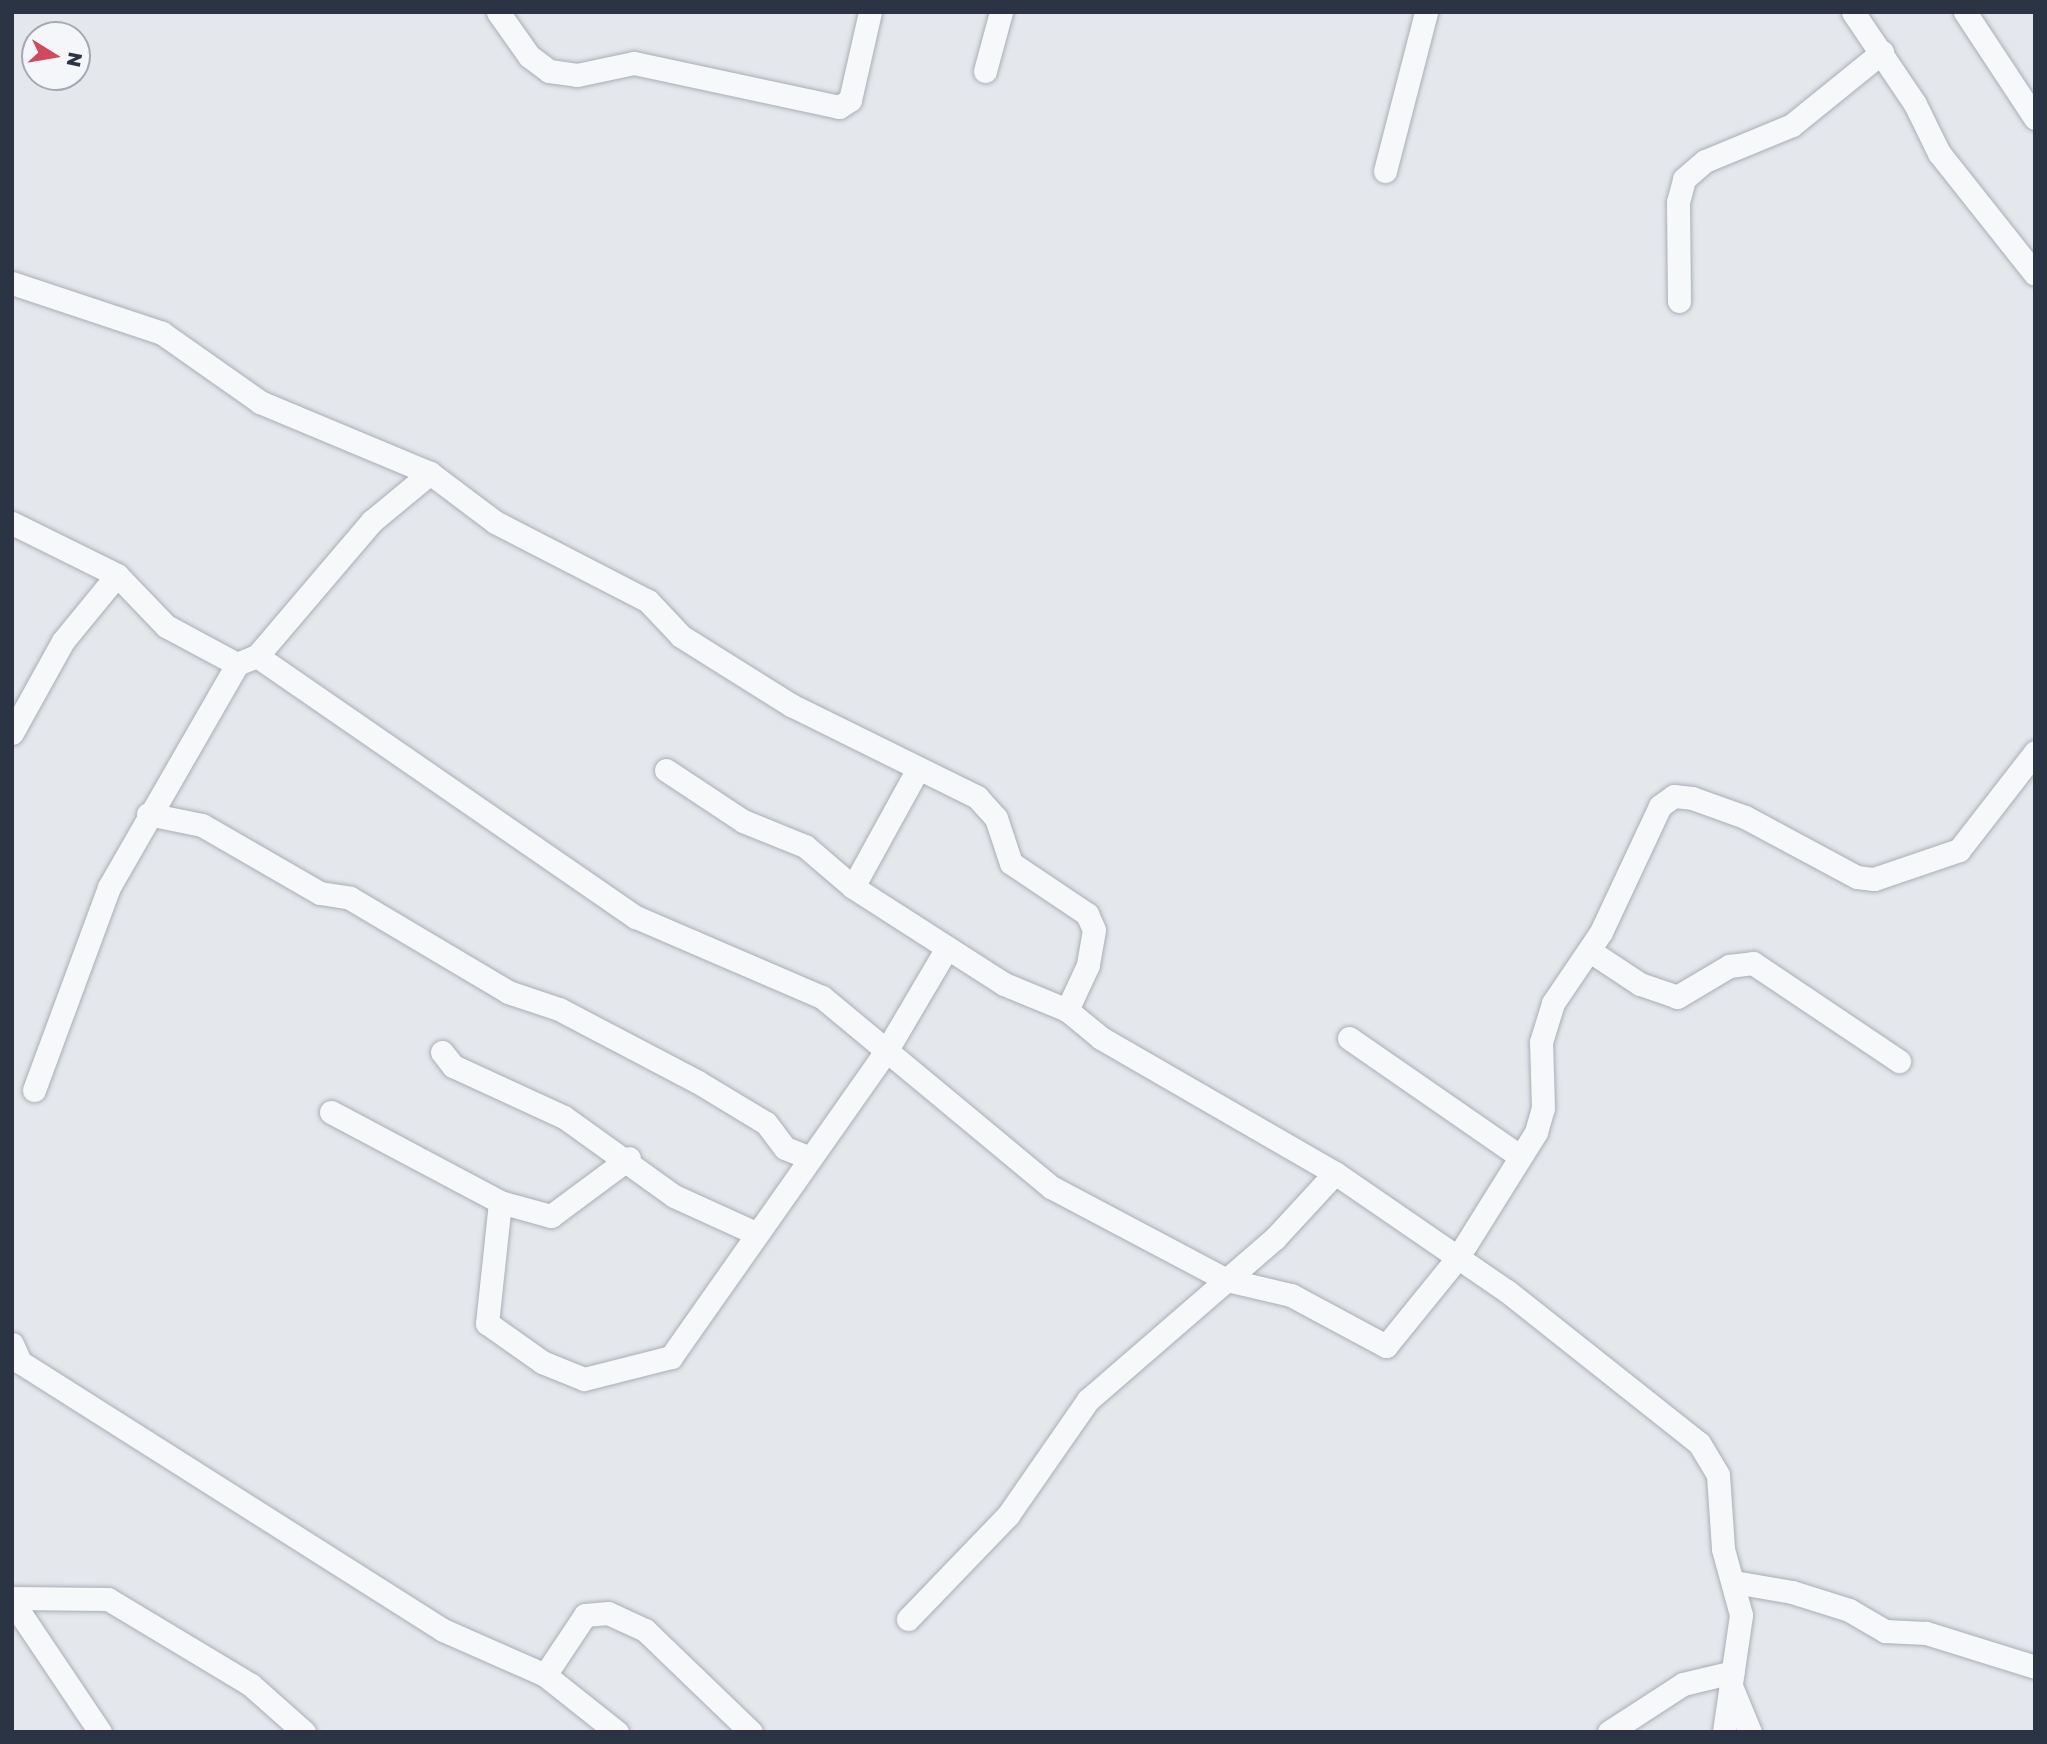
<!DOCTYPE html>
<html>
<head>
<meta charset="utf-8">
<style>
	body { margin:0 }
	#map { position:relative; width:2047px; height:1744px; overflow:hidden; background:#e4e7ec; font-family:"Golos Text",sans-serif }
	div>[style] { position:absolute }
	.roads { filter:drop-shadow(0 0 2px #a9aeb7) drop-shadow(0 0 2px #a9aeb7) }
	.minor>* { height:23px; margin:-11.5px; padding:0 11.5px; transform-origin:11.5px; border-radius:11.5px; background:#f7f8fa }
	span { translate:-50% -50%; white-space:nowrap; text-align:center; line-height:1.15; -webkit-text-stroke:5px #f4f6f9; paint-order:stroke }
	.frame { position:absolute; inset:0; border:14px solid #2b3445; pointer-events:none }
	.north { position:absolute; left:21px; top:21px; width:70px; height:70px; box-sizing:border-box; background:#f4f6f9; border:2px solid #a4a8b1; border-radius:50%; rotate:101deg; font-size:19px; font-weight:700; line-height:28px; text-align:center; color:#2b3445 }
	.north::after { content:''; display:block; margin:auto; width:24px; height:32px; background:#d1495b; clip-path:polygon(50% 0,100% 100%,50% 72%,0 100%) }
</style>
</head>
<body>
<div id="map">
	<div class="roads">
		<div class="minor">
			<div style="left:498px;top:12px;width:54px;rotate:54.8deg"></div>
			<div style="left:529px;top:56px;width:25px;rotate:37deg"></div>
			<div style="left:549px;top:71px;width:28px;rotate:8deg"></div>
			<div style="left:577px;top:75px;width:58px;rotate:-11.9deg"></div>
			<div style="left:634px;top:63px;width:210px;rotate:12.1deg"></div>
			<div style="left:839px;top:107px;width:13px;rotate:-32deg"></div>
			<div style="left:850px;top:100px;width:90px;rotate:-77.2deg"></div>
			<div style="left:1853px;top:12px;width:111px;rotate:56deg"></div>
			<div style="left:1915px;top:104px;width:55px;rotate:63.9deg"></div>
			<div style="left:1939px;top:153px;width:154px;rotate:51.6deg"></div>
			<div style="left:1965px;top:12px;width:127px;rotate:56.6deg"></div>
			<div style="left:985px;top:71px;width:61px;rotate:-74.8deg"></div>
			<div style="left:1385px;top:171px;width:164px;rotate:-75.5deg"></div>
			<div style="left:12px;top:283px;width:158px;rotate:18.4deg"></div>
			<div style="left:162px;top:333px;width:120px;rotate:35.1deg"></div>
			<div style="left:260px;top:402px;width:184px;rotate:22.7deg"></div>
			<div style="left:430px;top:473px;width:81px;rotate:37deg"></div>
			<div style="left:495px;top:522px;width:172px;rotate:27.3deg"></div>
			<div style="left:648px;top:601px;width:48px;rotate:46.7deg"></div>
			<div style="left:681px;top:636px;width:130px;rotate:32.1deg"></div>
			<div style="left:791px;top:705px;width:208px;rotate:26.3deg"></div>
			<div style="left:977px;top:797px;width:28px;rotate:48deg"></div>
			<div style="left:996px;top:818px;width:47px;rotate:71.6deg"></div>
			<div style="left:1011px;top:863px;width:92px;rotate:33.9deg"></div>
			<div style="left:1087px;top:914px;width:17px;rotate:66deg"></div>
			<div style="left:1094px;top:930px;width:36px;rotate:100deg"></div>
			<div style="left:1088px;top:965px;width:50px;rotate:115deg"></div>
			<div style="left:1679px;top:301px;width:99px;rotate:-90.6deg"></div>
			<div style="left:1678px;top:202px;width:24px;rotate:-75deg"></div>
			<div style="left:1684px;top:179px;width:28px;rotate:-41deg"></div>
			<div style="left:1705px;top:161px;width:94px;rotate:-22.5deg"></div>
			<div style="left:1792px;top:125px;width:116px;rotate:-39deg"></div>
			<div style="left:12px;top:523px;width:117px;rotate:26.3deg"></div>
			<div style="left:117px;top:575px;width:71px;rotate:46.1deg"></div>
			<div style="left:166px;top:626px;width:81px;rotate:28.2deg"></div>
			<div style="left:237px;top:664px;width:22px;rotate:-22deg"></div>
			<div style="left:257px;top:656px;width:460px;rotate:34.6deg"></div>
			<div style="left:636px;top:917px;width:202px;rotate:23.3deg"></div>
			<div style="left:822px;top:997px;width:298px;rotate:39.7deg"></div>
			<div style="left:1051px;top:1187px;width:199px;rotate:27.9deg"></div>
			<div style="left:1227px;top:1280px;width:66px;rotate:13.2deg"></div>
			<div style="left:1291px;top:1295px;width:108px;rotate:28.2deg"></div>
			<div style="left:1386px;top:1346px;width:114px;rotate:-51deg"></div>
			<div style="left:1458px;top:1257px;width:147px;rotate:-58deg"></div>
			<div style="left:1536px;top:1132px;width:25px;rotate:-74deg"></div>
			<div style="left:1543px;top:1108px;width:66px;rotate:-91.7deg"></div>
			<div style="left:1541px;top:1042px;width:41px;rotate:-72.9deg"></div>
			<div style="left:1553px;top:1003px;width:86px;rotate:-55.9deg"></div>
			<div style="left:1601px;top:932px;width:139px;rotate:-64.9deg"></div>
			<div style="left:1660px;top:806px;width:17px;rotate:-36deg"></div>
			<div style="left:1674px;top:796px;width:18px;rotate:6deg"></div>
			<div style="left:1692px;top:798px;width:56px;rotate:19.7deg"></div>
			<div style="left:1745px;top:817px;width:127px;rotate:28.2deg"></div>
			<div style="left:1857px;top:877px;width:17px;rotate:7deg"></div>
			<div style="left:1874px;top:879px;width:90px;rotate:-18.8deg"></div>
			<div style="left:1959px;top:850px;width:124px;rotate:-52.2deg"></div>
			<div style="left:257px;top:656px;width:177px;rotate:-49.6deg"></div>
			<div style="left:372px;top:521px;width:75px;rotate:-39.6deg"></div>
			<div style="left:12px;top:733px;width:105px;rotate:-61deg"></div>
			<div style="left:63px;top:641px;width:85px;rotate:-50.7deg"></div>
			<div style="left:666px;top:770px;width:92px;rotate:33.5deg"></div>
			<div style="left:743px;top:821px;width:67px;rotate:22deg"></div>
			<div style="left:805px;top:846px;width:63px;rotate:40.5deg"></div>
			<div style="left:853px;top:887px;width:179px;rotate:32.7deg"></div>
			<div style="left:1004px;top:984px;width:68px;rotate:22.4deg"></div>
			<div style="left:1067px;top:1010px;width:44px;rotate:39.5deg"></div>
			<div style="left:1101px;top:1038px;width:270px;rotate:30deg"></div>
			<div style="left:1335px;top:1173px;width:209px;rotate:34.5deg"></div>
			<div style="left:1507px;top:1291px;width:245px;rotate:38.4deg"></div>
			<div style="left:1699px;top:1443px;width:37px;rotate:59deg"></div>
			<div style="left:1718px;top:1475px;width:74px;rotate:86.1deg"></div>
			<div style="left:1723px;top:1549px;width:68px;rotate:74.7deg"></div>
			<div style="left:1741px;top:1615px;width:118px;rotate:98.3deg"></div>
			<div style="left:148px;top:814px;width:55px;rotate:11.5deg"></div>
			<div style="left:202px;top:825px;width:136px;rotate:30deg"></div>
			<div style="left:320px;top:893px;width:30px;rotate:9deg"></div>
			<div style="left:350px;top:898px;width:184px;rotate:30.7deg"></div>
			<div style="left:508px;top:992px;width:54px;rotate:18.4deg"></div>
			<div style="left:559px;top:1009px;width:157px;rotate:27.7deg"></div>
			<div style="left:698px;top:1082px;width:79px;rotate:31.1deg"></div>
			<div style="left:766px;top:1123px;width:31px;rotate:53deg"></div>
			<div style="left:785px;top:1148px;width:24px;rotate:22deg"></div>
			<div style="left:853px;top:887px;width:135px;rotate:-61.2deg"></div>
			<div style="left:1590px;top:951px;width:60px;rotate:33.4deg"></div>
			<div style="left:1640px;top:984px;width:39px;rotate:19deg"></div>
			<div style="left:1677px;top:997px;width:61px;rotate:-30.8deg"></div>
			<div style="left:1729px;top:966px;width:24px;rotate:-7deg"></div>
			<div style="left:1753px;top:963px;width:176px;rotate:33.9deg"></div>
			<div style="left:1349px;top:1038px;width:206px;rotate:34.7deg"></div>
			<div style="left:442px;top:1052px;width:18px;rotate:52deg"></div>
			<div style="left:453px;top:1066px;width:122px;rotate:24.7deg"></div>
			<div style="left:564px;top:1117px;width:135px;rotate:35.7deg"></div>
			<div style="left:674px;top:1196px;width:87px;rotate:24.5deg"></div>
			<div style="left:34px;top:1090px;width:216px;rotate:-69.7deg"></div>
			<div style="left:109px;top:887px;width:257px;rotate:-60.1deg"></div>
			<div style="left:331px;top:1112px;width:191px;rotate:28deg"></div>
			<div style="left:500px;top:1202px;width:53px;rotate:15.4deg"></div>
			<div style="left:551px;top:1216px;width:97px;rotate:-36.6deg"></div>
			<div style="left:500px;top:1202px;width:122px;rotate:96.1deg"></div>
			<div style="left:487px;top:1323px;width:67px;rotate:35.3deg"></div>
			<div style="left:542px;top:1362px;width:45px;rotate:22deg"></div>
			<div style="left:584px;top:1379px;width:90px;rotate:-14.2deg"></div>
			<div style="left:671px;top:1357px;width:378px;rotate:-54.9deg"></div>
			<div style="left:888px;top:1048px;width:116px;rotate:-59.5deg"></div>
			<div style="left:12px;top:1344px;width:20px;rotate:66deg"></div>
			<div style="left:20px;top:1362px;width:501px;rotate:32.36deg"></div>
			<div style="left:443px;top:1630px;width:111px;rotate:23.8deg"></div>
			<div style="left:545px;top:1675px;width:92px;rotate:38.4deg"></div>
			<div style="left:1734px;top:1582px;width:59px;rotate:9.8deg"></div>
			<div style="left:1792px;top:1592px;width:60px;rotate:17.5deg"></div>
			<div style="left:1849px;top:1610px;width:42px;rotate:30.3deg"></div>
			<div style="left:1885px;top:1631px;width:41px;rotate:2.8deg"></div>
			<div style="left:1926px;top:1633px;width:114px;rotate:17.3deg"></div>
			<div style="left:12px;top:1598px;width:96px;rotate:0.6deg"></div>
			<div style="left:108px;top:1599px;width:167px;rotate:31deg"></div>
			<div style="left:251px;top:1685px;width:71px;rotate:41.6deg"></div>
			<div style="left:12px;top:1601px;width:158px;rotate:56.1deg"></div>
			<div style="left:908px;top:1619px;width:144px;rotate:-46.1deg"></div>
			<div style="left:1008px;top:1515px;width:140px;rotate:-55.2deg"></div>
			<div style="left:1088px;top:1400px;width:247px;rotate:-40.9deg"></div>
			<div style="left:1275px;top:1238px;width:88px;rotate:-47.3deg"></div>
			<div style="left:545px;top:1675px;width:72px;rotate:-56.3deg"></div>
			<div style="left:585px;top:1615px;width:23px;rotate:-5deg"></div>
			<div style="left:608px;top:1613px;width:41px;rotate:24.7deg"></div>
			<div style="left:645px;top:1630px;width:147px;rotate:43.9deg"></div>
			<div style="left:1731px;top:1686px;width:50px;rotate:67.6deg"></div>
			<div style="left:1609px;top:1732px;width:88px;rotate:-33deg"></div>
			<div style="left:1683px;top:1684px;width:51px;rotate:-13.5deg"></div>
		</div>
	</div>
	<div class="frame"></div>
	<div class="north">N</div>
</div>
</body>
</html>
